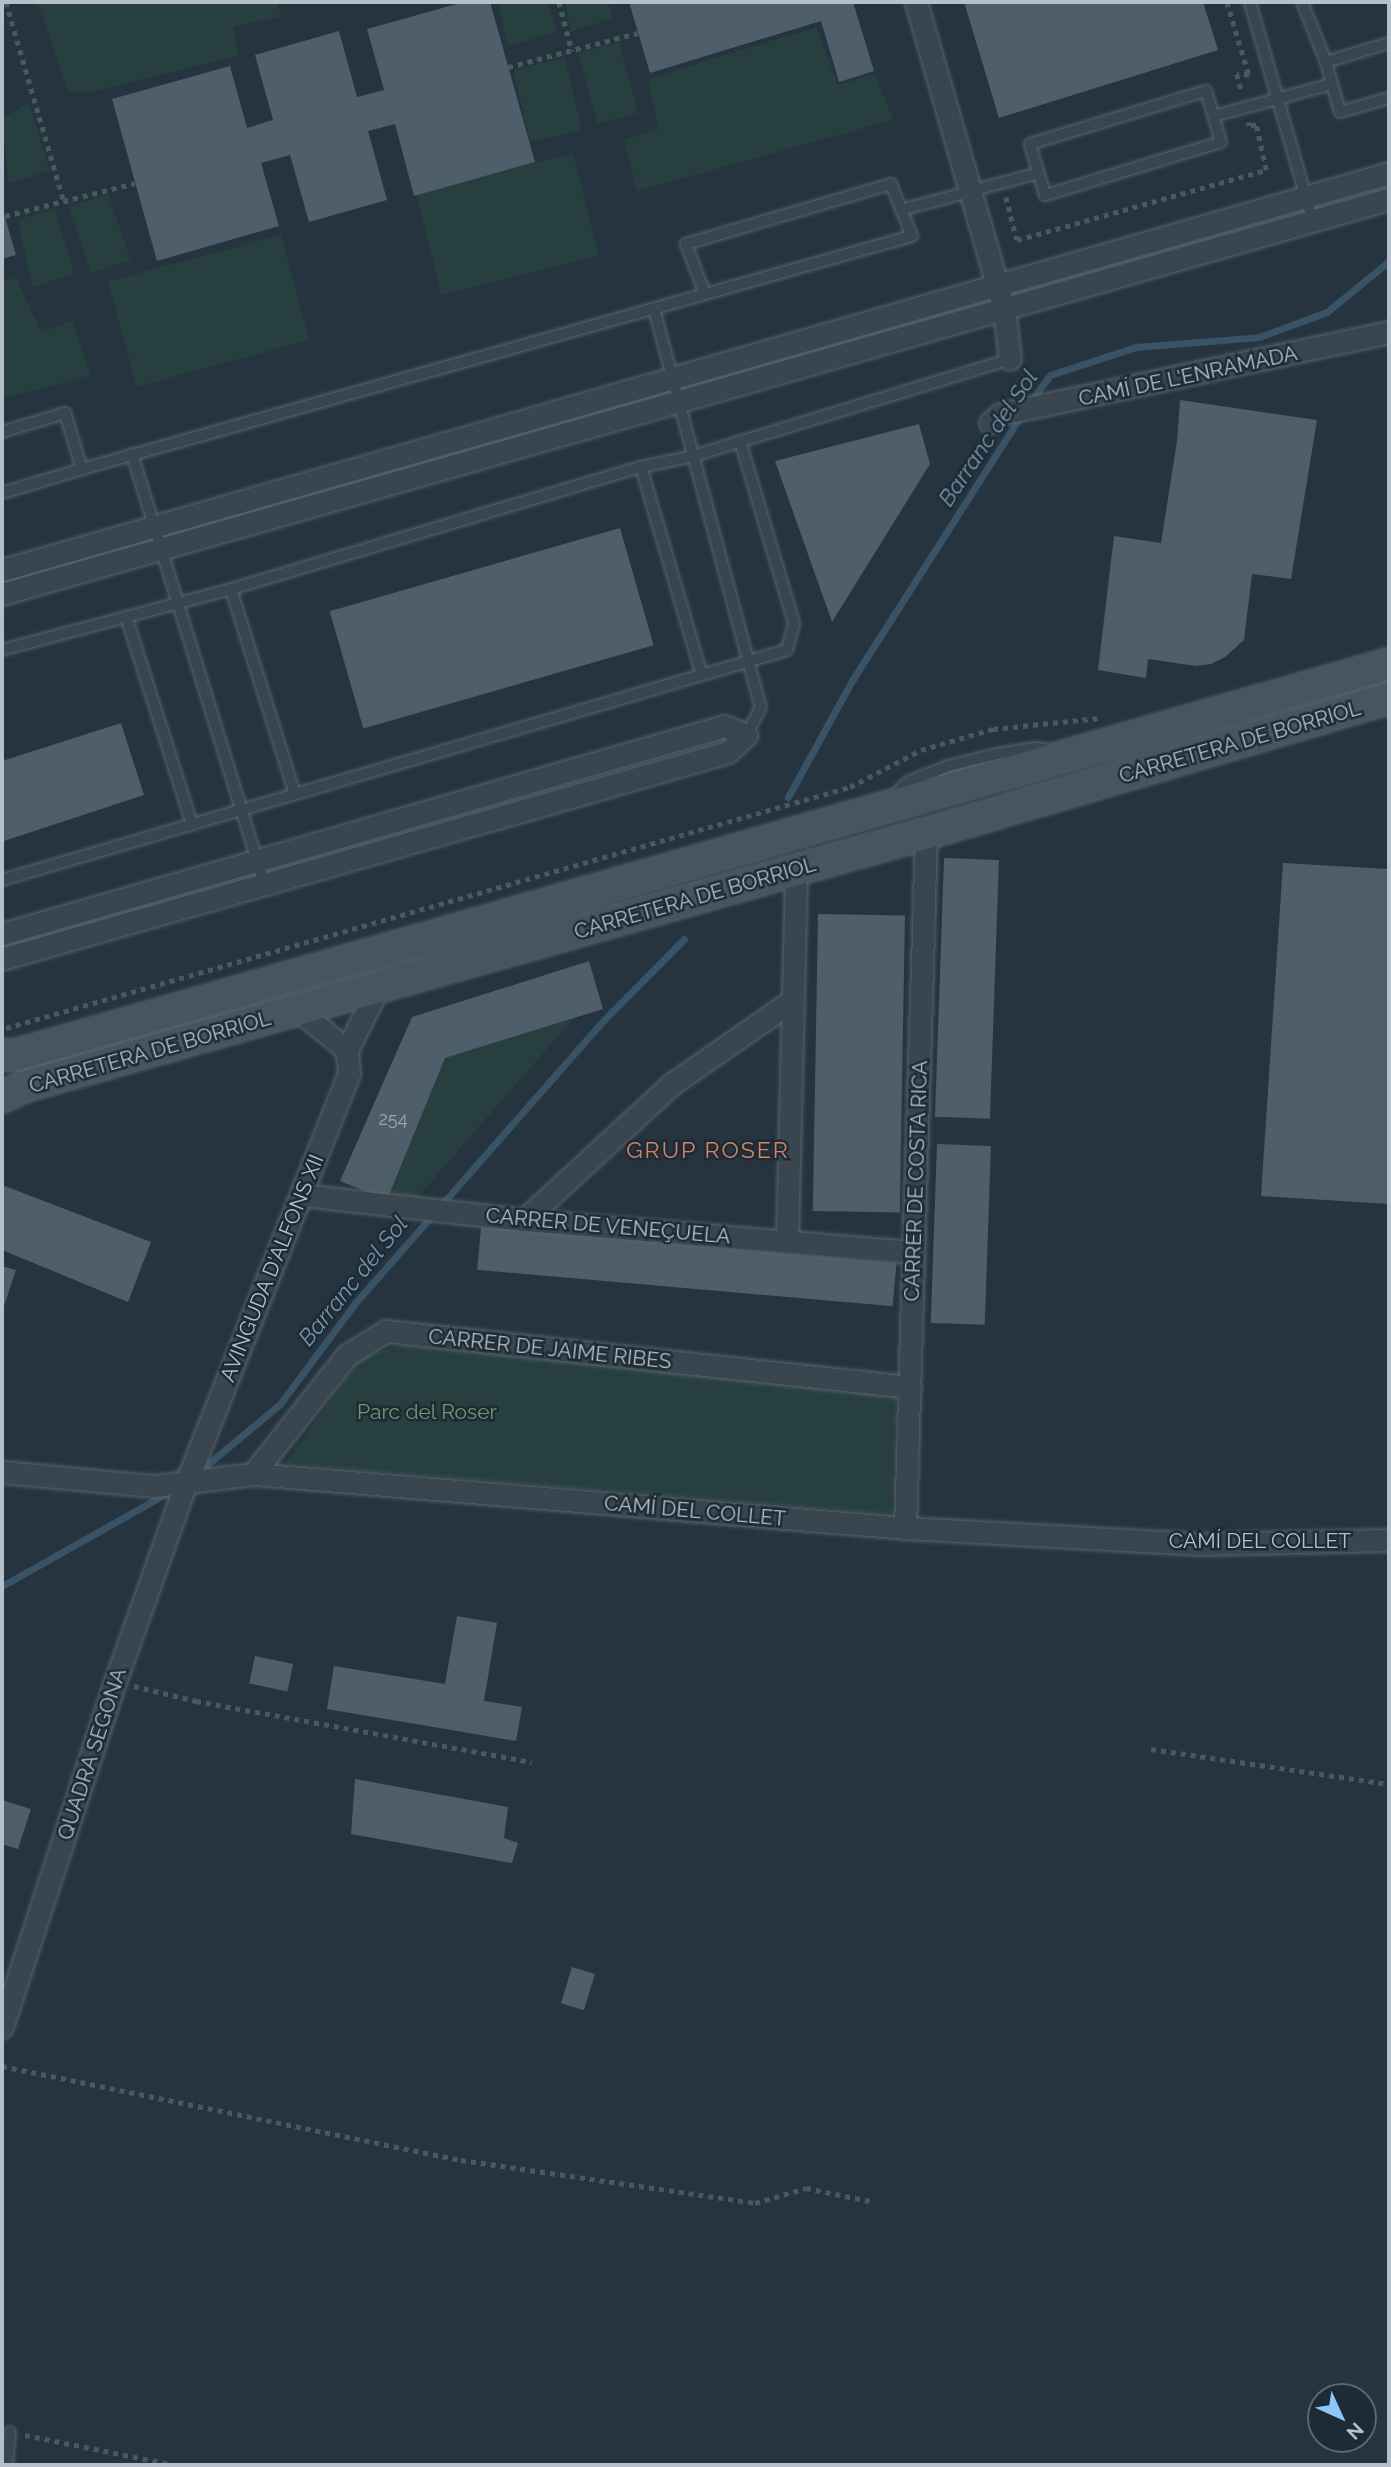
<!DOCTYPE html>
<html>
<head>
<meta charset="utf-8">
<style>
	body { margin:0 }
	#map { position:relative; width:1391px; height:2467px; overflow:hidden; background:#25343f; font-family:Raleway,sans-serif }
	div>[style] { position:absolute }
	.green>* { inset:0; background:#27403f; transform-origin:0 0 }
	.stream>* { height:7px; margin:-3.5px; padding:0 3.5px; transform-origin:3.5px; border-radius:3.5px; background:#395366 }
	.building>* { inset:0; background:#4e5e6a; transform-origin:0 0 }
	.path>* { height:4.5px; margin-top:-2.25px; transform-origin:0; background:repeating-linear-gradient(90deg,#455c5b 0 5px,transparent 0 10px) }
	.roads { filter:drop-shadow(0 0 2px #57636d) drop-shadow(0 0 2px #57636d) }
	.service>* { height:10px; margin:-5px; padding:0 5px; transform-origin:5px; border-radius:5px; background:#39454f }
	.minor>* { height:21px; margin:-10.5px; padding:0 10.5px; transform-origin:10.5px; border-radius:10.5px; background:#39454f }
	.secondary>* { height:30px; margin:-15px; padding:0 15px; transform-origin:15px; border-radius:15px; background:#475562 }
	span { translate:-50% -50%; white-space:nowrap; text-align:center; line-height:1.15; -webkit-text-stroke:5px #1e2b34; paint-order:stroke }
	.number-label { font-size:18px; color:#9ba8b2 }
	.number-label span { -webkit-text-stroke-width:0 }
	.street-label { font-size:21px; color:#b5c0ca }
	.park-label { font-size:21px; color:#6d9b70 }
	.water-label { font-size:23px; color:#7696ad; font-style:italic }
	.neighbourhood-label { font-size:23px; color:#d58565; letter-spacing:2px }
	.frame { position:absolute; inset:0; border:4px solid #b5c0ca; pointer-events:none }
	.north { position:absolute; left:1307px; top:2383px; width:70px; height:70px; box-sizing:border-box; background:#1e2b34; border:2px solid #5a6770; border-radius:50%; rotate:135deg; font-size:19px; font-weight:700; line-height:28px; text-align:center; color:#b5c0ca }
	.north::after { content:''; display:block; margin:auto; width:24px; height:32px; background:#8dc6f8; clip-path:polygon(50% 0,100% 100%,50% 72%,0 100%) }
</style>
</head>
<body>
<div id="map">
	<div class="green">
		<div style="clip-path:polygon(37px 2px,277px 2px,281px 17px,234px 26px,238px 56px,85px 93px,68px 91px)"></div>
		<div style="clip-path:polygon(498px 2px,548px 2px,557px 32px,508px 46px)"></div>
		<div style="clip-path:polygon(565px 2px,608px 2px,612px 18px,571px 32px)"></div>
		<div style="clip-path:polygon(816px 27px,838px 85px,875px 74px,893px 120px,637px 191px,624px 140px,658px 129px,648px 79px)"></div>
		<div style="left:619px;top:42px;width:73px;height:42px;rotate:75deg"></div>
		<div style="left:565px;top:58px;width:74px;height:53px;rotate:77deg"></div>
		<div style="clip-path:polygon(29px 103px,50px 171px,9px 183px,2px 118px)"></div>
		<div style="left:573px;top:153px;width:106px;height:162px;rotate:76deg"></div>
		<div style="left:108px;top:194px;width:69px;height:42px;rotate:71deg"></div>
		<div style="clip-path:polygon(55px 210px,74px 274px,32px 287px,18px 219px)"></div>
		<div style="left:281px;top:235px;width:109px;height:179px;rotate:75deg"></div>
		<div style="clip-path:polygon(16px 278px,41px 332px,72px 321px,91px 375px,2px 399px,2px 281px)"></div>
		<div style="clip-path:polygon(574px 1018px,416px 1199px,387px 1200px,445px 1058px)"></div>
		<div style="clip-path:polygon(403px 1345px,896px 1396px,891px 1514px,285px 1464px,362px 1356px)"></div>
	</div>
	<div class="stream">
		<div style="left:1031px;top:401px;width:32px;rotate:-54deg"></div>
		<div style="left:1050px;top:375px;width:90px;rotate:-18deg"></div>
		<div style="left:1136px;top:347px;width:123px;rotate:-4.6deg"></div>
		<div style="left:1259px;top:337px;width:72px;rotate:-20.2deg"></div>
		<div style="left:1327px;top:312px;width:80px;rotate:-39.4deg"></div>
		<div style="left:788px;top:797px;width:135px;rotate:-61.2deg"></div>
		<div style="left:853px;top:679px;width:314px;rotate:-57.5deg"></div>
		<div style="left:196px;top:1474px;width:109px;rotate:-39.8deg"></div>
		<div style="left:280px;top:1404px;width:127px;rotate:-53.3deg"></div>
		<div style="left:356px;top:1302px;width:368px;rotate:-48.7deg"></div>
		<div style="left:599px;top:1025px;width:121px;rotate:-45.3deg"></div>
		<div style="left:2px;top:1586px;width:192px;rotate:-29.4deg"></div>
	</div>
	<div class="building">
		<div style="clip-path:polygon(464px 2px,490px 2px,535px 162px,414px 196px,395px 124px,368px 131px,387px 200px,309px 222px,290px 155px,261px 163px,279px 226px,157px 261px,112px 99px,230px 66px,247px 128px,273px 120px,255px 55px,339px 31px,357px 97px,384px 90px,367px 29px)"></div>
		<div style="clip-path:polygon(629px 2px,853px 2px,874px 71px,839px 82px,821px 21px,650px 73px)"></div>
		<div style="clip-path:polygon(964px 2px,1203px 2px,1218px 50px,999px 118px)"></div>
		<div style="clip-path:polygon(2px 207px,16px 255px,2px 259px)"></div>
		<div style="clip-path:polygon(1180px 400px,1317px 420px,1291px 579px,1252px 574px,1244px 640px,1225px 657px,1211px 664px,1196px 666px,1148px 659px,1146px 678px,1098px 670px,1114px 536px,1161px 543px,1177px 441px)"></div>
		<div style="clip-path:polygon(919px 424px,930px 464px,832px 622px,775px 461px)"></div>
		<div style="left:620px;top:528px;width:122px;height:302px;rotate:74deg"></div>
		<div style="clip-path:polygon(121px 723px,144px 795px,4px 841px,2px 761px)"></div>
		<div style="left:944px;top:858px;width:55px;height:259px;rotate:2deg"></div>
		<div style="clip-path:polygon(1283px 863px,1389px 869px,1389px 1204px,1261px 1196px)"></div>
		<div style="left:818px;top:914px;width:87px;height:297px;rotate:1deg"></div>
		<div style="clip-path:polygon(589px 961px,603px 1009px,445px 1058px,387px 1200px,340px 1181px,412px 1017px)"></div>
		<div style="left:937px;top:1144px;width:54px;height:179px;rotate:2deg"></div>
		<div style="clip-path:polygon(2px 1185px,151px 1242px,128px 1302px,2px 1250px)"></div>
		<div style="left:481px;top:1227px;width:417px;height:43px;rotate:5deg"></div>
		<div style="clip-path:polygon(2px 1266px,16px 1270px,2px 1312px)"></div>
		<div style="clip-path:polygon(457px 1616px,497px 1623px,484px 1701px,522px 1707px,516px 1741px,327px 1709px,334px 1666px,445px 1684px)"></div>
		<div style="left:255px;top:1656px;width:39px;height:28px;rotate:12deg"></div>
		<div style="clip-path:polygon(355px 1779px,508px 1807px,504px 1838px,518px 1843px,512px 1863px,351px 1834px)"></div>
		<div style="clip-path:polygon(2px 1800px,31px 1809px,18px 1849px,2px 1844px)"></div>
		<div style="left:572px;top:1967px;width:24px;height:38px;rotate:17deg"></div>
	</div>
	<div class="path">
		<div style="left:6px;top:2px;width:207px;rotate:73.8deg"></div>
		<div style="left:559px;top:2px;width:51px;rotate:75.1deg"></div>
		<div style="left:1227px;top:2px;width:76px;rotate:73.2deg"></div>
		<div style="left:1249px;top:75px;width:12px;rotate:-175deg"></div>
		<div style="left:1237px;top:74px;width:20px;rotate:75deg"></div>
		<div style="left:508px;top:67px;width:134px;rotate:-14.7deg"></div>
		<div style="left:1006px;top:197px;width:44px;rotate:75.7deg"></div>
		<div style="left:1017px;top:240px;width:259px;rotate:-15.7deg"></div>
		<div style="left:1266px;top:170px;width:46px;rotate:-102.5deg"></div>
		<div style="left:1256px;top:125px;width:7px;rotate:172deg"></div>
		<div style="left:1249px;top:126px;width:4px;rotate:-104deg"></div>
		<div style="left:5px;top:216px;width:134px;rotate:-14.2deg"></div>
		<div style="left:6px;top:1028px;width:878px;rotate:-15.94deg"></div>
		<div style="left:850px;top:787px;width:80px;rotate:-27.5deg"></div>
		<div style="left:921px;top:750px;width:75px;rotate:-16.3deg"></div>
		<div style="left:993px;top:729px;width:107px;rotate:-5.9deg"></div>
		<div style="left:134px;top:1686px;width:64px;rotate:13.6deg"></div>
		<div style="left:196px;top:1701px;width:341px;rotate:10.3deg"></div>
		<div style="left:1151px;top:1749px;width:241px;rotate:8.4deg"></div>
		<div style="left:2px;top:2066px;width:469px;rotate:11.6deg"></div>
		<div style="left:461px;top:2160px;width:297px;rotate:8.3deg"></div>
		<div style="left:755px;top:2203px;width:53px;rotate:-16.4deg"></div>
		<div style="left:806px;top:2188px;width:65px;rotate:11.5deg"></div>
		<div style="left:25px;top:2435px;width:153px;rotate:11.3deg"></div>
	</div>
	<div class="roads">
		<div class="service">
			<div style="left:1250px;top:2px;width:228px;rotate:74deg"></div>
			<div style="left:1302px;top:2px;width:65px;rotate:68.2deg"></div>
			<div style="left:1389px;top:43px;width:66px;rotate:163.2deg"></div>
			<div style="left:1326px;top:62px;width:52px;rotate:74.4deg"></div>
			<div style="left:1340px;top:112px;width:51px;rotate:-15.9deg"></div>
			<div style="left:1206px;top:91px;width:53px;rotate:73.6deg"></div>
			<div style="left:1221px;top:142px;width:184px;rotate:163.2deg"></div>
			<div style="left:1045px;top:195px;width:53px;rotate:-106.4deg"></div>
			<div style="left:1030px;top:144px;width:184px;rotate:-16.8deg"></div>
			<div style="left:1214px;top:116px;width:122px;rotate:-15.2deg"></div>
			<div style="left:901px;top:210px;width:142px;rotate:-15.1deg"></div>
			<div style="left:654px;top:309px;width:412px;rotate:75deg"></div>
			<div style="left:761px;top:707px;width:32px;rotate:118deg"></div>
			<div style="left:2px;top:432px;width:66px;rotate:-16.8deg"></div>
			<div style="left:65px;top:413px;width:59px;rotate:73.1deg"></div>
			<div style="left:82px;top:469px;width:84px;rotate:163.3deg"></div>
			<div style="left:132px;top:454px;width:451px;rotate:72.9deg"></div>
			<div style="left:641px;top:467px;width:217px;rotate:73.7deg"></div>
			<div style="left:82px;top:469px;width:862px;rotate:-15.68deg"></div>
			<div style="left:912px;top:236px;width:56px;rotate:-112deg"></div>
			<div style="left:891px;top:184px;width:214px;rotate:163.7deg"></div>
			<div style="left:686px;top:244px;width:53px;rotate:69.2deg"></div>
			<div style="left:231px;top:589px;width:215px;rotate:72.7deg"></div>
			<div style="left:127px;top:619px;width:215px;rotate:72.4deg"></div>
			<div style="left:2px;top:650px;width:237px;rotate:-14.9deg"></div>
			<div style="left:231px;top:589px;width:428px;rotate:-16.6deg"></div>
			<div style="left:641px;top:467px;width:53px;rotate:-11.9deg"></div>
			<div style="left:693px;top:456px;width:332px;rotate:-17deg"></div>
			<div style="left:895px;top:795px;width:18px;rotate:-45deg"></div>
			<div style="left:908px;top:782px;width:43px;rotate:-21.8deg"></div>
			<div style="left:948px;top:766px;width:50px;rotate:-13.8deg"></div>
			<div style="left:997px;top:754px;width:39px;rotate:-9deg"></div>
			<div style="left:1036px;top:748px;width:14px;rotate:8deg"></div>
			<div style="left:2px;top:880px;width:818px;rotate:-16.33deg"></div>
			<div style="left:787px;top:650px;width:28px;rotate:-75deg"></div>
			<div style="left:794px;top:623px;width:190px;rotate:-106.5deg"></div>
			<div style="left:7px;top:2465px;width:33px;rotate:-85deg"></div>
		</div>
		<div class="minor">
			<div style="left:916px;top:2px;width:319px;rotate:74deg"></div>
			<div style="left:1004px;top:309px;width:50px;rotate:83.2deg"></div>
			<div style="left:990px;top:423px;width:13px;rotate:-42deg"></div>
			<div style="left:1000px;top:414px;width:398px;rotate:-11.9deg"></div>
			<div style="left:2px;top:570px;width:1443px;rotate:-15.97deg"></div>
			<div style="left:2px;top:594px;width:1442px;rotate:-15.9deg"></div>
			<div style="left:2px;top:934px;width:751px;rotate:-16.07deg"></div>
			<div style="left:724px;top:726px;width:24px;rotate:22deg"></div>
			<div style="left:746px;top:735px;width:25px;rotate:137deg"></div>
			<div style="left:728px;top:752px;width:755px;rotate:164.09deg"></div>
			<div style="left:298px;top:1010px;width:63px;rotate:39.2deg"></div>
			<div style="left:302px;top:1195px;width:223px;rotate:6.4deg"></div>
			<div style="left:524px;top:1220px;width:391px;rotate:4.7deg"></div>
			<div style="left:524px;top:1220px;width:201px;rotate:-42.6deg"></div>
			<div style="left:672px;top:1084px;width:147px;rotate:-34.8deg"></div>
			<div style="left:787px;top:1241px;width:372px;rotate:-88.6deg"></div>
			<div style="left:2px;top:1472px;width:153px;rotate:5.3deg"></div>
			<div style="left:154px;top:1486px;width:100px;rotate:-6.9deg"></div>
			<div style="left:253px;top:1474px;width:654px;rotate:4.73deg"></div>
			<div style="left:905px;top:1528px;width:295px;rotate:3.1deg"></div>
			<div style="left:1200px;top:1544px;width:189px;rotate:-1.2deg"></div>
			<div style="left:253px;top:1474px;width:152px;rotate:-51.7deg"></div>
			<div style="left:347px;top:1355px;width:46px;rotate:-31.6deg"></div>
			<div style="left:386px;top:1331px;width:527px;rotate:6.1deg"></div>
			<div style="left:905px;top:1528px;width:695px;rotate:-88.27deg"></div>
			<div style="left:2px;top:2027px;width:363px;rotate:-71.9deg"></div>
			<div style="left:115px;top:1682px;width:211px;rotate:-70.4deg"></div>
			<div style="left:186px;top:1483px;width:441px;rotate:-68.3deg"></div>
			<div style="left:349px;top:1073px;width:23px;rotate:-95deg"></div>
			<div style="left:347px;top:1050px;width:69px;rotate:-63.4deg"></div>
		</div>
		<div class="secondary">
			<div style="left:2px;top:1055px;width:14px"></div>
			<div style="left:16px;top:1055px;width:1428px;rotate:-15.9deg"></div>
			<div style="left:2px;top:1097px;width:26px;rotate:-25deg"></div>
			<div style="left:26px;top:1086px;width:959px;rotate:-15.67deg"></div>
			<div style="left:949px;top:827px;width:459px;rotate:-16.3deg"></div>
		</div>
	</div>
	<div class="number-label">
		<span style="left:393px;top:1119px">254</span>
	</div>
	<div class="street-label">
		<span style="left:1188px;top:376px;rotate:-12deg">CAMÍ DE L'ENRAMADA</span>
		<span style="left:1240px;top:742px;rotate:-16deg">CARRETERA DE BORRIOL</span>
		<span style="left:695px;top:898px;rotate:-16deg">CARRETERA DE BORRIOL</span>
		<span style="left:150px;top:1052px;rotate:-16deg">CARRETERA DE BORRIOL</span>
		<span style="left:916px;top:1181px;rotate:-88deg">CARRER DE COSTA RICA</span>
		<span style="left:608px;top:1226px;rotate:5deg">CARRER DE VENEÇUELA</span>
		<span style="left:272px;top:1268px;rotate:-68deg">AVINGUDA D'ALFONS XII</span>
		<span style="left:550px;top:1349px;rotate:6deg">CARRER DE JAIME RIBES</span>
		<span style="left:695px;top:1511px;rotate:5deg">CAMÍ DEL COLLET</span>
		<span style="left:1260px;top:1541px">CAMÍ DEL COLLET</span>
		<span style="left:92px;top:1754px;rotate:-72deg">QUADRA SEGONA</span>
	</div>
	<div class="park-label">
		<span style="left:427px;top:1412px">Parc del Roser</span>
	</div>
	<div class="water-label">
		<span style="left:988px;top:438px;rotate:-56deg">Barranc del Sol</span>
		<span style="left:353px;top:1281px;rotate:-51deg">Barranc del Sol</span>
	</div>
	<div class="neighbourhood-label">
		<span style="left:708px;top:1150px">GRUP ROSER</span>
	</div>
	<div class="frame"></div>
	<div class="north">N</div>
</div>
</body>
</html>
